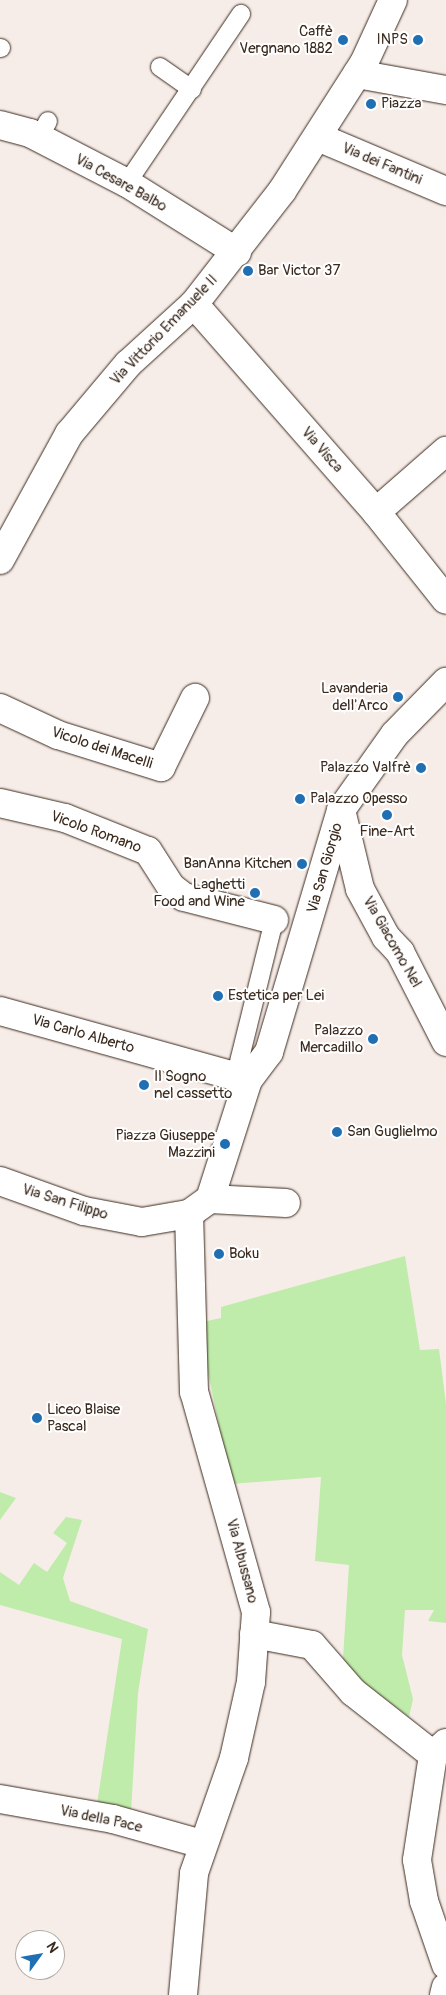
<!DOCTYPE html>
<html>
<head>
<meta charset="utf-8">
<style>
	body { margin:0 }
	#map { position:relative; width:446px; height:1995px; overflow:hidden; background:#f7ede8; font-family:Pangolin,sans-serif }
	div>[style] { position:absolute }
	.green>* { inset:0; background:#bfecaa }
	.roads { filter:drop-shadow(0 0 1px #3b2a1e) drop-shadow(0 0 1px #3b2a1e) }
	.lane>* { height:18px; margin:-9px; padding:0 9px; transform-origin:9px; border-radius:9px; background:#fff }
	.street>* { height:28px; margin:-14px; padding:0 14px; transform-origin:14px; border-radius:14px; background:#fff }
	.dots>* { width:14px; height:14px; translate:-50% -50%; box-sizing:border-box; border:2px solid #fff; border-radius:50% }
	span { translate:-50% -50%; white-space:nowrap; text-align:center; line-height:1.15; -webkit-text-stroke:4px #fff; paint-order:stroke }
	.poi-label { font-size:15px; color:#3b2a1e }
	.right { translate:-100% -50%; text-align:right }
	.left { translate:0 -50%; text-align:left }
	.street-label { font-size:15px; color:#3b2a1e }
	.north { position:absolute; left:15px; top:1930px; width:50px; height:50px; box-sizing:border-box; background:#fff; border:1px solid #b1aaa5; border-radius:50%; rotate:58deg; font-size:14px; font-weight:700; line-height:20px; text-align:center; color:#3b2a1e }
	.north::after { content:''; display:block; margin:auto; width:18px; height:22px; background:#1f6fb2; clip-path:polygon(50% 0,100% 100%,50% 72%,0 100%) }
</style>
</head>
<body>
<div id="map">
	<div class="green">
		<div style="clip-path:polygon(405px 1256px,420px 1350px,439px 1349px,446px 1404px,446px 1623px,428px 1621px,434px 1610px,405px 1610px,402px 1655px,413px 1699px,409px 1717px,359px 1679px,343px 1658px,349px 1565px,315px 1561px,321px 1477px,231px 1484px,198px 1323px,221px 1318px,221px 1307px)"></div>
		<div style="clip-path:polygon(0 1492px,16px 1498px,0 1520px)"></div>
		<div style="clip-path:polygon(66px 1517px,82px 1520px,63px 1578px,70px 1601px,148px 1629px,138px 1693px,131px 1812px,97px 1804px,122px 1639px,0 1605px,0 1572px,19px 1585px,34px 1563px,47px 1572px,67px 1543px,53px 1533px)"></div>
	</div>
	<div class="roads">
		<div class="lane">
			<div style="left:0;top:48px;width:1px"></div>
			<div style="left:160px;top:67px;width:39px;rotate:35deg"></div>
			<div style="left:39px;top:138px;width:19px;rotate:-62deg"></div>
			<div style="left:127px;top:183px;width:204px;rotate:-56deg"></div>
			<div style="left:235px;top:1078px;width:163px;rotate:-76.1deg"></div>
		</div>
		<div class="street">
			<div style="left:357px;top:74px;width:90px;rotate:10.2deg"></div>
			<div style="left:0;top:125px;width:31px;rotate:15deg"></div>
			<div style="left:30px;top:133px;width:109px;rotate:27.3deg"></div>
			<div style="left:127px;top:183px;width:130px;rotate:32.1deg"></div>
			<div style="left:318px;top:137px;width:139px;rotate:22.9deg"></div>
			<div style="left:194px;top:304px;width:276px;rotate:48.8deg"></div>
			<div style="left:376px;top:512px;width:112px;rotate:51.5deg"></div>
			<div style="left:376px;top:512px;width:93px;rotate:-41.1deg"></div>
			<div style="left:0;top:560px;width:144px;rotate:-61.3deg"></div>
			<div style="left:69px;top:434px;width:92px;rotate:-49.9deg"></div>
			<div style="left:128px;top:364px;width:89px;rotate:-42.3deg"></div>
			<div style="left:194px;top:304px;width:143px;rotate:-52.1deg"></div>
			<div style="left:282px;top:191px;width:152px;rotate:-57.4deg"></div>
			<div style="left:364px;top:63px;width:69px;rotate:-65.3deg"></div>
			<div style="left:0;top:708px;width:64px;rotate:25deg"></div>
			<div style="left:58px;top:735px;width:108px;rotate:17.3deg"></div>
			<div style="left:161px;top:767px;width:77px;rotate:-63.8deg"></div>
			<div style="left:0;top:803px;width:67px;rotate:13deg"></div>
			<div style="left:65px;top:818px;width:89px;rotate:21.7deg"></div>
			<div style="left:148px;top:851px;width:43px;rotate:57.4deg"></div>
			<div style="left:171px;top:887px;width:16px;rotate:38deg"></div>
			<div style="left:184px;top:897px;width:93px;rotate:14.3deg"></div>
			<div style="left:342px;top:814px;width:77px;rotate:76.5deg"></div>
			<div style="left:360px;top:889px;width:55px;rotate:61.6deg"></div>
			<div style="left:386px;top:937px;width:21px;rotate:47deg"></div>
			<div style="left:400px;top:952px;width:101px;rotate:62.9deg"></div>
			<div style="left:0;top:1011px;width:257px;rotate:15.5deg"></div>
			<div style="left:0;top:1181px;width:89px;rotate:19.7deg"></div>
			<div style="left:84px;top:1211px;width:59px;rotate:10.7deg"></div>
			<div style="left:142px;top:1222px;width:48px;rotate:-9.7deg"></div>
			<div style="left:189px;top:1214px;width:26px;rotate:-36deg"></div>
			<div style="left:210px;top:1199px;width:125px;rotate:-72.3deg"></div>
			<div style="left:248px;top:1080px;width:35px;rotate:-53deg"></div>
			<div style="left:269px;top:1052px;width:252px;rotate:-73.4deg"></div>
			<div style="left:341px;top:810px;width:93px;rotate:-54.6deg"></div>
			<div style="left:395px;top:734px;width:73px;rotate:-45.6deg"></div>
			<div style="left:210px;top:1199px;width:76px;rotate:3deg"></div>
			<div style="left:254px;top:1634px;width:59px;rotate:10.7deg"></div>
			<div style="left:312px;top:1645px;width:62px;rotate:48.9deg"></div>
			<div style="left:353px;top:1692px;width:102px;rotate:38.2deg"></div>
			<div style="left:446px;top:1743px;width:18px;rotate:137deg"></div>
			<div style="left:433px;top:1755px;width:106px;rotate:98.7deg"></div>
			<div style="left:417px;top:1860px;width:42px;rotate:80.3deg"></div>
			<div style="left:424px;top:1901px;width:68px;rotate:71deg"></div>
			<div style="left:0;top:1799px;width:115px;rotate:10deg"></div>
			<div style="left:113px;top:1819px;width:92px;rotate:15.7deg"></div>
			<div style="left:183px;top:1995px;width:122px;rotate:-84.8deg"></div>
			<div style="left:194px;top:1873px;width:122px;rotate:-70.8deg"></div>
			<div style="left:234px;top:1758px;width:78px;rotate:-77.4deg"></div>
			<div style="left:251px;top:1682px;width:70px;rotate:-85.9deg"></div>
			<div style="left:256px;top:1612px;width:229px;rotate:-105.7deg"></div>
			<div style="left:194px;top:1392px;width:178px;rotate:-91.6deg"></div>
			<div style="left:444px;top:1995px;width:8px;rotate:-76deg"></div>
		</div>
	</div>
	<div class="dots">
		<div style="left:343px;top:40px;background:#1f6fb2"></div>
		<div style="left:418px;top:40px;background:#1f6fb2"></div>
		<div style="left:371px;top:104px;background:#1f6fb2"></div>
		<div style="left:248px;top:271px;background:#1f6fb2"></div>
		<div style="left:398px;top:697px;background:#1f6fb2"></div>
		<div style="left:421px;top:768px;background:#1f6fb2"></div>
		<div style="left:300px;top:799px;background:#1f6fb2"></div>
		<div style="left:387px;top:815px;background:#1f6fb2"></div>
		<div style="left:302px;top:864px;background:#1f6fb2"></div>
		<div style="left:255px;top:893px;background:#1f6fb2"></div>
		<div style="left:218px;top:996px;background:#1f6fb2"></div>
		<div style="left:373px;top:1039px;background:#1f6fb2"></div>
		<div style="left:144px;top:1085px;background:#1f6fb2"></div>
		<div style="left:337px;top:1132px;background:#1f6fb2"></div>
		<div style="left:225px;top:1144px;background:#1f6fb2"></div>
		<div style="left:219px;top:1254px;background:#1f6fb2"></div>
		<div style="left:37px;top:1418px;background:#1f6fb2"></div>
	</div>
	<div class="poi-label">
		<span class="right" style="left:333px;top:40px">Caffè<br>Vergnano 1882</span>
		<span class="right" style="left:408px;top:40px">INPS</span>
		<span class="left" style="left:381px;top:104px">Piazza</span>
		<span class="left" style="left:258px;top:271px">Bar Victor 37</span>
		<span class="right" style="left:388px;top:697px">Lavanderia<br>dell'Arco</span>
		<span class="right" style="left:411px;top:768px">Palazzo Valfrè</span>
		<span class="left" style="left:310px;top:799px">Palazzo Opesso</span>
		<span style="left:387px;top:832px">Fine-Art</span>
		<span class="right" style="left:292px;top:864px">BanAnna Kitchen</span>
		<span class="right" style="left:245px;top:893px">Laghetti<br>Food and Wine</span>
		<span class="left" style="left:228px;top:996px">Estetica per Lei</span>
		<span class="right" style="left:363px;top:1039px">Palazzo<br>Mercadillo</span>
		<span class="left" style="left:154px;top:1085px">Il Sogno<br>nel cassetto</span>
		<span class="left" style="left:347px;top:1132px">San Guglielmo</span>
		<span class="right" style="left:215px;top:1144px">Piazza Giuseppe<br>Mazzini</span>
		<span class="left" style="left:229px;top:1254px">Boku</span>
		<span class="left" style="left:47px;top:1418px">Liceo Blaise<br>Pascal</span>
	</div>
	<div class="street-label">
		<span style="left:382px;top:164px;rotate:23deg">Via dei Fantini</span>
		<span style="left:121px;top:183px;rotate:29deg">Via Cesare Balbo</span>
		<span style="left:164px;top:330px;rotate:-46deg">Via Vittorio Emanuele II</span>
		<span style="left:322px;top:450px;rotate:49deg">Via Visca</span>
		<span style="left:102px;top:748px;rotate:18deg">Vicolo dei Macelli</span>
		<span style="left:96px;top:832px;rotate:20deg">Vicolo Romano</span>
		<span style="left:325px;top:868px;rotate:-74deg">Via San Giorgio</span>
		<span style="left:392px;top:942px;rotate:60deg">Via Giacomo Nel</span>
		<span style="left:83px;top:1034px;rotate:16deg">Via Carlo Alberto</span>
		<span style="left:65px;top:1202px;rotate:17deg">Via San Filippo</span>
		<span style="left:242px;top:1561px;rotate:75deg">Via Albussano</span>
		<span style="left:101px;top:1819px;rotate:12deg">Via della Pace</span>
	</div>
	<div class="north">N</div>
</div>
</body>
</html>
